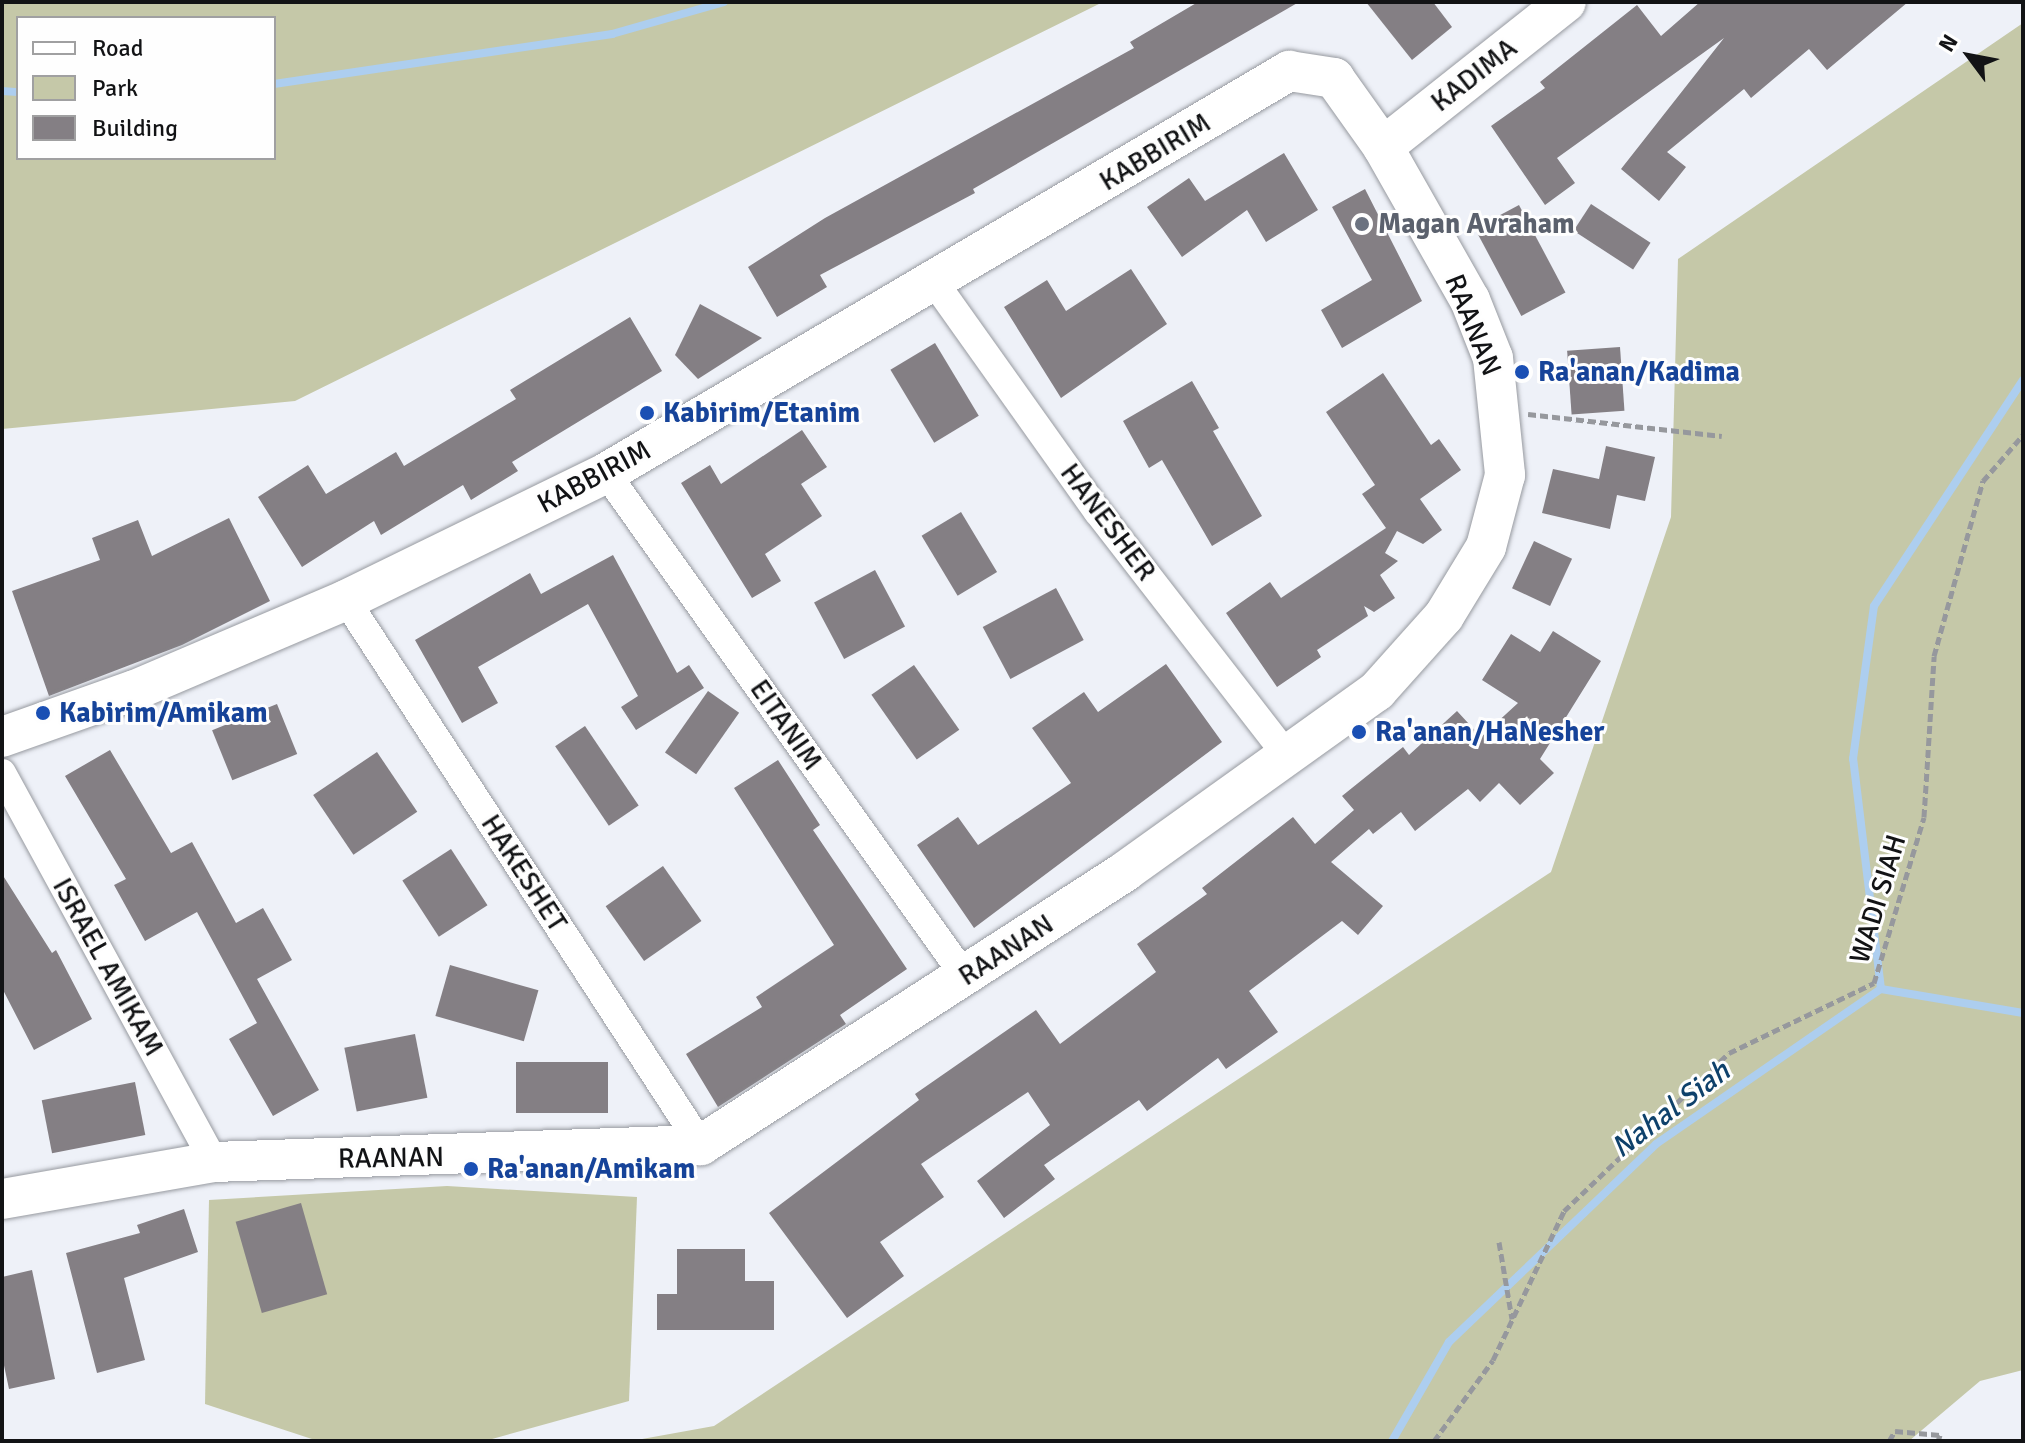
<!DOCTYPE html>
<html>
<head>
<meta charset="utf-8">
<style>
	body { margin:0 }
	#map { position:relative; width:2025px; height:1443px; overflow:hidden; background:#eef1f8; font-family:Signika,sans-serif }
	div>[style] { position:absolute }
	.green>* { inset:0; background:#c5c8a8 }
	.stream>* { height:8px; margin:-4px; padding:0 4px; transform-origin:4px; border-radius:4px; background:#adceef }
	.building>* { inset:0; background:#847f84; transform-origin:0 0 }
	.path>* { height:5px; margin-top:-2.5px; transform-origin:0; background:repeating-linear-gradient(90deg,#96989d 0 8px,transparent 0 12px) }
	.roads { filter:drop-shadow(0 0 2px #979aa0) drop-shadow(0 0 2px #979aa0) }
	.street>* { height:28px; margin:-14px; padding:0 14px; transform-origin:14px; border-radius:14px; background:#fff }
	.secondary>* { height:40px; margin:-20px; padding:0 20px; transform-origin:20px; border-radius:20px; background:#fff }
	.dots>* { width:22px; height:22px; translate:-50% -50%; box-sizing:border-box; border:4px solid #fefefe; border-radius:50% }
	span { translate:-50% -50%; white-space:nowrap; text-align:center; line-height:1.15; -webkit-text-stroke:6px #fefefe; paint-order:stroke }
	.street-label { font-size:28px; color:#121315 }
	.worship-label { font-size:28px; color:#5b616d; font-weight:700 }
	.left { translate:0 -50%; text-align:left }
	.transit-label { font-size:28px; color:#164399; font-weight:700 }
	.water-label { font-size:30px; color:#0e416b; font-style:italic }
	.frame { position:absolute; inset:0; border:4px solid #121315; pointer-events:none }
	.legend { position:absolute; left:16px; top:16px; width:260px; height:144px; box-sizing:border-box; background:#fefefe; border:2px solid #a0a0a1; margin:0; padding:10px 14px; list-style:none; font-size:24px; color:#121315 }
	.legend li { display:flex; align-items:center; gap:16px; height:40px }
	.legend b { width:40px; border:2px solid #a0a0a1 }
	.north { position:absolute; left:1929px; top:16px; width:80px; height:80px; -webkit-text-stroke:6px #fefefe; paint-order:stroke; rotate:302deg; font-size:22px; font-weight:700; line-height:32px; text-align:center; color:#121315 }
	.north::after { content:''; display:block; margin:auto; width:28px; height:36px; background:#121315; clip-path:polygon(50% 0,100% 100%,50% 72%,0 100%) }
</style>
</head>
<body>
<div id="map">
	<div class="green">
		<div style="clip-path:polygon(evenodd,2px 2px,1103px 2px,295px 401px,2px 429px,2px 2px,18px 18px,274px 18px,274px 158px,18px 158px,18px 18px)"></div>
		<div style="clip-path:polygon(2023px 23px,2023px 1370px,1980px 1381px,1909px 1441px,631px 1441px,714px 1426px,1551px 872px,1671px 517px,1678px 259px)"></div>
		<div style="clip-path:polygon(447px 1186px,637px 1197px,629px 1401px,485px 1441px,318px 1441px,205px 1404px,209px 1200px)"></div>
	</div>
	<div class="stream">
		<div style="left:274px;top:84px;width:342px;rotate:-8.4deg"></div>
		<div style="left:612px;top:34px;width:116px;rotate:-15.9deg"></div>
		<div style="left:2px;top:91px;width:16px;rotate:4deg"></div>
		<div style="left:1881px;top:989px;width:232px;rotate:-96.9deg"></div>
		<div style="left:1853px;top:759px;width:154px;rotate:-82.2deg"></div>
		<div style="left:1874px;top:606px;width:271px;rotate:-56.6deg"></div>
		<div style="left:1392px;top:1441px;width:114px;rotate:-60.1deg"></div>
		<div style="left:1449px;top:1342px;width:286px;rotate:-43.7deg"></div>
		<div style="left:1656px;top:1144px;width:273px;rotate:-34.6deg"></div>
		<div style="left:1881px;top:989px;width:144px;rotate:9.6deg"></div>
	</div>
	<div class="building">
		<div style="clip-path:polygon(1198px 2px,1299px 2px,973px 189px,975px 193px,820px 275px,827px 287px,777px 317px,748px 267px,825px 218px,1134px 48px,1130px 42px)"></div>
		<div style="clip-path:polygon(1366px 2px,1433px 2px,1452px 27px,1412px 60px)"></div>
		<div style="clip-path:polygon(1700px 2px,1908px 2px,1827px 70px,1809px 49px,1751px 98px,1744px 89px,1667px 152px,1686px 167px,1659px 201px,1621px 169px,1724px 38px,1557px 158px,1575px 183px,1545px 205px,1491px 126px,1545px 88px,1540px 82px,1637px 5px,1661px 36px)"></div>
		<div style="clip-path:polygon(1284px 153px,1318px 210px,1266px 242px,1247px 210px,1182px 257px,1147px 207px,1189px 178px,1205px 201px)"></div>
		<div style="clip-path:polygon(1365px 189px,1422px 301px,1342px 348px,1321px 310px,1372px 280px,1332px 207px)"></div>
		<div style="left:1591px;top:204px;width:71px;height:32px;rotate:33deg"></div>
		<div style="left:1519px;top:205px;width:99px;height:50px;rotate:62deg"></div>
		<div style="clip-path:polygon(1131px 269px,1167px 324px,1061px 398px,1004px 307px,1047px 280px,1066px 311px)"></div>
		<div style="clip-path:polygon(700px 304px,762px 338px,698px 379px,675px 355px)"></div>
		<div style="clip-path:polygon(630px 317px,662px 371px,512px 462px,518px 471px,471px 500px,463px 485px,381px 535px,374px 521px,302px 567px,258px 497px,308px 465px,326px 494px,396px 452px,404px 466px,516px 399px,510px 390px)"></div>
		<div style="left:935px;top:343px;width:85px;height:52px;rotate:59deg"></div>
		<div style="left:1620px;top:347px;width:64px;height:53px;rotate:86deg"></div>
		<div style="clip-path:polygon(1383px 373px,1431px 445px,1439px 439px,1461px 470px,1420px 499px,1442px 530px,1423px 544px,1397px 531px,1385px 553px,1398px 561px,1380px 575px,1395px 598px,1374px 612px,1364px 606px,1368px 616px,1317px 650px,1321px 657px,1277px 687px,1226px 613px,1270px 582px,1281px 598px,1386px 528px,1362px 494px,1375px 485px,1326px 412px)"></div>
		<div style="clip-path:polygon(1192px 381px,1219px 428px,1213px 431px,1262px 516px,1212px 546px,1162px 460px,1149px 468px,1123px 421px)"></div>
		<div style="clip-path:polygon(802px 430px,827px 467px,801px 484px,822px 516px,765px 554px,781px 581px,752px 598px,681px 483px,710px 465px,721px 484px)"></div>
		<div style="clip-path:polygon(1606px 446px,1655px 457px,1645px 501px,1617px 495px,1610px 529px,1542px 513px,1553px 469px,1599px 479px)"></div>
		<div style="left:961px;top:512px;width:70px;height:46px;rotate:59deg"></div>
		<div style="clip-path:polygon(229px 518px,270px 601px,182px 645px,49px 696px,12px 591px,100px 560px,92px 538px,138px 520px,152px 556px)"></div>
		<div style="left:1534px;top:541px;width:42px;height:52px;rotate:25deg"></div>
		<div style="clip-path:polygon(613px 555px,677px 673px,689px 665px,704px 688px,636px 730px,621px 707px,638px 696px,588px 604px,478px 667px,498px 703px,462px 723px,415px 640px,530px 573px,541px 594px)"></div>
		<div style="left:875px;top:570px;width:64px;height:69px;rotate:62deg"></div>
		<div style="left:1056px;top:588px;width:59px;height:83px;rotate:62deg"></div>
		<div style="clip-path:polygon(1553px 631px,1601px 661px,1540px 759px,1554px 773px,1520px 805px,1499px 783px,1480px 802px,1468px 789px,1415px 831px,1401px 812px,1373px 834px,1369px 829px,1331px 862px,1383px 906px,1358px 935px,1342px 921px,1249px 991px,1278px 1032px,1226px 1069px,1218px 1058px,1147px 1111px,1139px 1100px,1044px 1165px,1055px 1179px,1004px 1218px,977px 1181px,1050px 1125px,1028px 1092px,921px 1164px,944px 1197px,880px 1242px,904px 1276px,847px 1318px,769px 1213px,919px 1100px,915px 1094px,1036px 1010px,1060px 1044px,1156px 972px,1137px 944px,1207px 894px,1202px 888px,1293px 817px,1315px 844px,1354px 810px,1342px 796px,1403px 747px,1409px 755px,1457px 711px,1481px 737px,1518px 703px,1482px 680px,1511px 634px,1540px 652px)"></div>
		<div style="clip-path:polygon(1166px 664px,1222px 742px,974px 928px,917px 845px,958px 817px,978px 845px,1071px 783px,1032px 728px,1084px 692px,1098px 712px)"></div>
		<div style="left:914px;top:665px;width:79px;height:52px;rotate:55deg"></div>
		<div style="left:708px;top:691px;width:38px;height:75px;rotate:35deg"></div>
		<div style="left:277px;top:704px;width:54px;height:70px;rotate:68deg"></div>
		<div style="left:585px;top:726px;width:96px;height:36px;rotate:56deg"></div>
		<div style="clip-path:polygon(110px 750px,171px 853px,192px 842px,236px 923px,263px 908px,292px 960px,257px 979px,319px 1090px,273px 1116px,229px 1039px,257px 1023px,197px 912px,145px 941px,114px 885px,126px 879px,65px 776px)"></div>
		<div style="left:377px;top:752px;width:72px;height:77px;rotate:56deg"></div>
		<div style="clip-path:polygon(778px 760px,820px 825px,813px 830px,907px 969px,840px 1015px,846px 1024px,718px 1107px,686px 1054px,762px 1007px,756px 997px,834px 945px,734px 788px)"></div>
		<div style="left:451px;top:849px;width:67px;height:58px;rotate:57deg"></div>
		<div style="left:663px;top:866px;width:67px;height:70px;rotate:55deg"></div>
		<div style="clip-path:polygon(2px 874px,52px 953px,56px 950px,92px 1019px,34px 1050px,2px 988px)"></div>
		<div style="left:450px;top:965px;width:92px;height:53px;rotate:16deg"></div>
		<div style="left:415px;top:1034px;width:65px;height:72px;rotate:79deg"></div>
		<div style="left:516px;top:1062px;width:92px;height:51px"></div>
		<div style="left:135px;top:1082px;width:54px;height:95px;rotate:79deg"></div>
		<div style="left:301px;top:1203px;width:95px;height:68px;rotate:74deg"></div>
		<div style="clip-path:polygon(184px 1209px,198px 1252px,124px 1278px,145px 1360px,97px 1373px,66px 1253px,140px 1233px,137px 1225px)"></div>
		<div style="clip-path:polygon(677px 1249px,745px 1249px,745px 1281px,774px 1281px,774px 1330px,657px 1330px,657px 1294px,677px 1294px)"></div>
		<div style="clip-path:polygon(32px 1270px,55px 1379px,9px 1389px,2px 1356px,2px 1277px)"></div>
	</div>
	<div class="path">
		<div style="left:1528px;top:414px;width:195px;rotate:6.5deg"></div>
		<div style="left:1499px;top:1242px;width:78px;rotate:80.4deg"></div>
		<div style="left:1434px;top:1441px;width:100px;rotate:-53.9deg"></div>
		<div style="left:1493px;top:1360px;width:165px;rotate:-64.5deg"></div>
		<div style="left:1564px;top:1211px;width:228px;rotate:-43.8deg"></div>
		<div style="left:1729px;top:1053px;width:161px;rotate:-25.8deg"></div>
		<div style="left:1874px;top:983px;width:173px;rotate:-73.2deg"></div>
		<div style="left:1924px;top:817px;width:161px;rotate:-86.4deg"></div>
		<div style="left:1934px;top:656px;width:182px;rotate:-74.4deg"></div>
		<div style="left:1983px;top:481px;width:61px;rotate:-49deg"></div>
		<div style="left:1889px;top:1441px;width:12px;rotate:-59deg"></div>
		<div style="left:1895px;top:1431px;width:45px;rotate:5.1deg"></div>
		<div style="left:1940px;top:1435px;width:6px;rotate:108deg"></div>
	</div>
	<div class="roads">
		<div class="street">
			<div style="left:935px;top:283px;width:281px;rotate:54.6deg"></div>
			<div style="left:1098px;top:512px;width:309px;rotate:52.2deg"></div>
			<div style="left:606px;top:473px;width:620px;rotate:54.52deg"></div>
			<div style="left:346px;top:600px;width:650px;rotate:56.92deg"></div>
			<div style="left:2px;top:773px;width:443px;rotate:61.4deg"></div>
		</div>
		<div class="secondary">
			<div style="left:1383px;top:147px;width:233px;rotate:-38.4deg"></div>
			<div style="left:2px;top:737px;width:141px;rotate:-19.5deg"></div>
			<div style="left:135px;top:690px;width:229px;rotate:-23.1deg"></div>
			<div style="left:346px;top:600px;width:289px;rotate:-26deg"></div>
			<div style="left:606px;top:473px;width:793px;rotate:-30.48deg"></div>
			<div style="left:1289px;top:71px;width:46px;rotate:8.8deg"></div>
			<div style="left:1334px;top:78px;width:85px;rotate:54.6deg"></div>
			<div style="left:1383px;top:147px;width:176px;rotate:60.4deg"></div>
			<div style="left:1470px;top:300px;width:62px;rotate:68.4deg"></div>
			<div style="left:1493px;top:358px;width:118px;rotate:84.1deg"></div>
			<div style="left:1505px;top:475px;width:74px;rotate:104.8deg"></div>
			<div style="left:1486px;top:547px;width:81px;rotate:121.3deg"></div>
			<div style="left:1444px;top:616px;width:101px;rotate:131.8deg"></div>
			<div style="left:1377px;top:691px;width:309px;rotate:144.4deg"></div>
			<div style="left:1126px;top:871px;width:506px;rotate:147.19deg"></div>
			<div style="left:701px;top:1145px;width:487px;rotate:178deg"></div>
			<div style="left:214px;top:1162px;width:215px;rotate:170.1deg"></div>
		</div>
	</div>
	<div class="dots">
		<div style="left:1362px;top:224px;background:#6b7280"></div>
		<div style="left:1522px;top:372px;background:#1a4fb4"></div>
		<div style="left:647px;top:413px;background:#1a4fb4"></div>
		<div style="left:43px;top:713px;background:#1a4fb4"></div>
		<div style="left:1359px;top:732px;background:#1a4fb4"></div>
		<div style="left:471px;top:1169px;background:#1a4fb4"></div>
	</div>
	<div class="street-label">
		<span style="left:1474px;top:75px;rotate:-38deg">KADIMA</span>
		<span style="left:1155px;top:152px;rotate:-31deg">KABBIRIM</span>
		<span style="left:1473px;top:325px;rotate:68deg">RAANAN</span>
		<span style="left:594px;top:477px;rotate:-28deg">KABBIRIM</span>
		<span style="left:1108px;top:522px;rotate:53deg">HANESHER</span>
		<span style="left:786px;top:725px;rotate:55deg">EITANIM</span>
		<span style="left:524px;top:873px;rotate:57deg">HAKESHET</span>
		<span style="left:1878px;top:899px;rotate:-73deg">WADI SIAH</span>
		<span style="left:1006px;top:950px;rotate:-33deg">RAANAN</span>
		<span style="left:108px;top:967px;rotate:61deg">ISRAEL AMIKAM</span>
		<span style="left:391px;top:1158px;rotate:-1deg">RAANAN</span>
	</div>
	<div class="worship-label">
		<span class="left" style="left:1378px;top:224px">Magan Avraham</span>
	</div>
	<div class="transit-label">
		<span class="left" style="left:1538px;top:372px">Ra'anan/Kadima</span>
		<span class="left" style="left:663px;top:413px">Kabirim/Etanim</span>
		<span class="left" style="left:59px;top:713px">Kabirim/Amikam</span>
		<span class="left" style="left:1375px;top:732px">Ra'anan/HaNesher</span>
		<span class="left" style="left:487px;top:1169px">Ra'anan/Amikam</span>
	</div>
	<div class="water-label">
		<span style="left:1671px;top:1110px;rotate:-37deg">Nahal Siah</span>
	</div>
	<div class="frame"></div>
	<ul class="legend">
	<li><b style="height:10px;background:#fff"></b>Road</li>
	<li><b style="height:22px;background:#c5c8a8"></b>Park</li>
	<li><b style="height:22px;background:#847f84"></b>Building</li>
	</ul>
	<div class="north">N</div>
</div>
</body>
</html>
